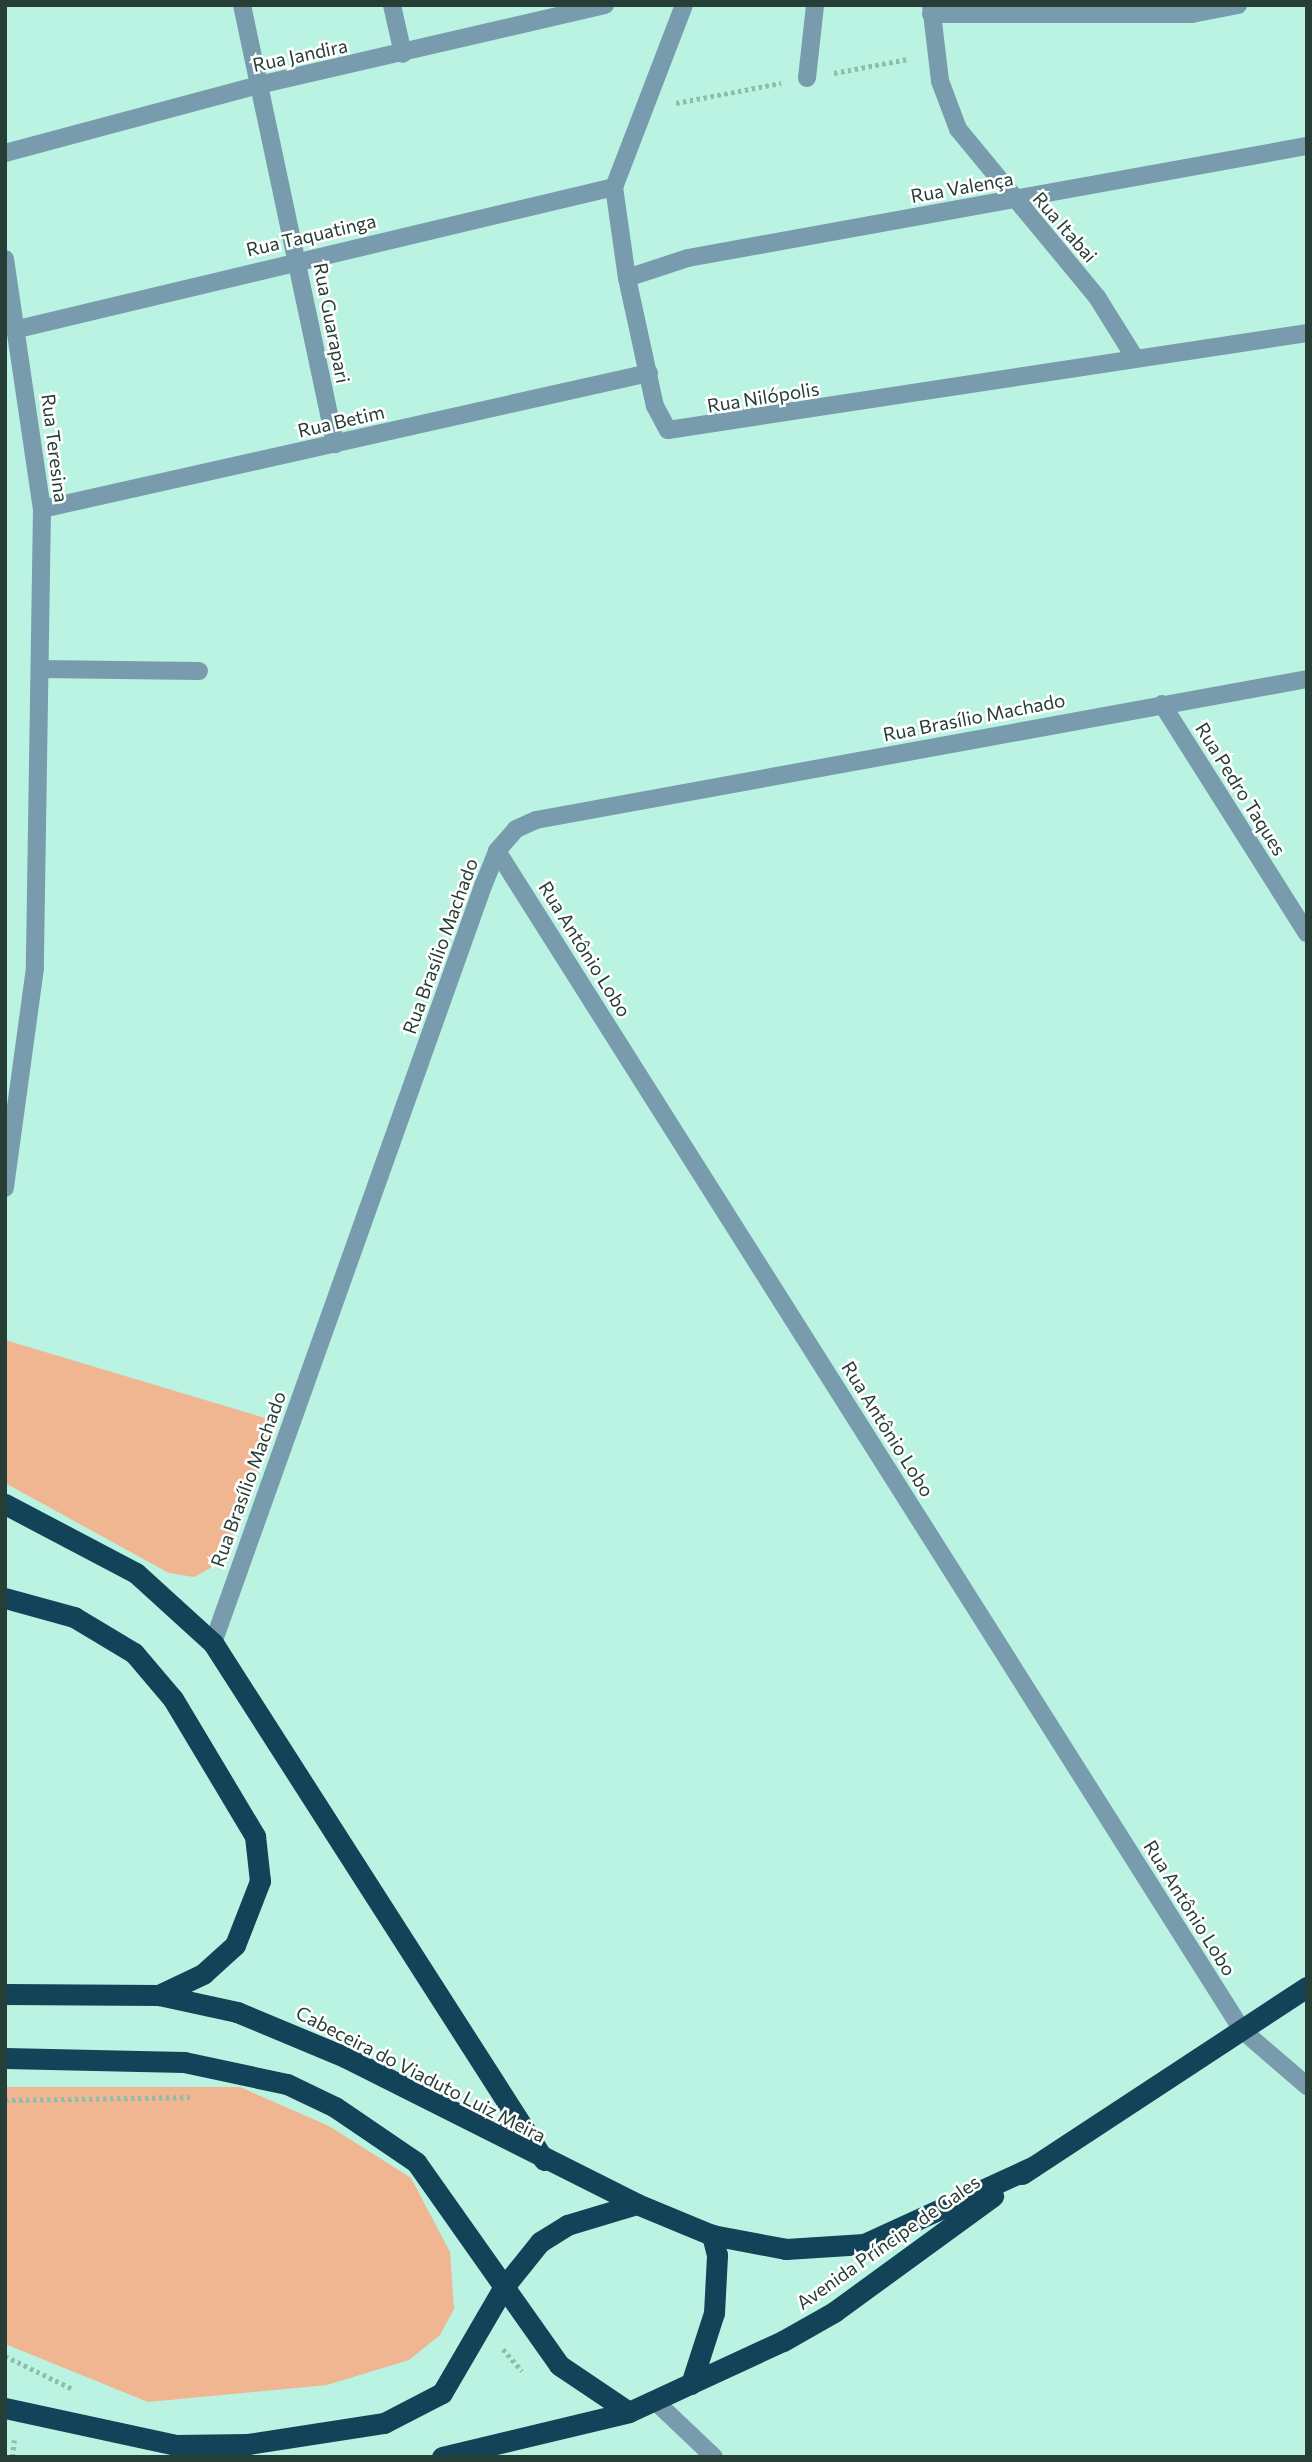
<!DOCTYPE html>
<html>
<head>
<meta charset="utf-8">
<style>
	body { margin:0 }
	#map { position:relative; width:1312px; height:2462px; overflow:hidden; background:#baf3e1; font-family:Commissioner,sans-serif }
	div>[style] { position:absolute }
	.green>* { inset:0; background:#f0b591 }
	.path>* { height:4.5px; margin-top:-2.25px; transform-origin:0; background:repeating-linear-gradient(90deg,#8ebdae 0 3.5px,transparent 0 7px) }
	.minor>* { height:18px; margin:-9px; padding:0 9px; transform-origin:9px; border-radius:9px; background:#789bae }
	.highway>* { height:21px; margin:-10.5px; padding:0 10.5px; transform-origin:10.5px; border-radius:10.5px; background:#124359 }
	span { translate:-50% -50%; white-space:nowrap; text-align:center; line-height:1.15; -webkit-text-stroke:5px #fff; paint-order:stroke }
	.street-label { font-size:19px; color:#273e37 }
	.frame { position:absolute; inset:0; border:7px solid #273e37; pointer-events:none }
</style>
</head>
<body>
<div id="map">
	<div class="green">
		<div style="clip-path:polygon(5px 1340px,275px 1421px,223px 1561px,194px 1577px,169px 1573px,5px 1483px)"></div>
		<div style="clip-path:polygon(5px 2087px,240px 2087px,329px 2126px,411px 2178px,450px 2252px,454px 2309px,440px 2335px,409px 2360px,327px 2385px,148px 2402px,5px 2344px)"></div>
	</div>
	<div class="path">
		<div style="left:834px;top:73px;width:75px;rotate:-10.7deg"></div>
		<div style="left:676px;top:103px;width:107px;rotate:-10.8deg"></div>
		<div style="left:5px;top:2100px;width:185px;rotate:-0.9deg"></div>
		<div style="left:503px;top:2349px;width:29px;rotate:49deg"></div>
		<div style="left:5px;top:2356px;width:76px;rotate:25.9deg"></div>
		<div style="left:12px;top:2457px;width:17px;rotate:-83deg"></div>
	</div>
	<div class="minor">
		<div style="left:242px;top:5px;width:449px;rotate:78deg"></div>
		<div style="left:392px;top:5px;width:50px;rotate:77.3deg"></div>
		<div style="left:684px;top:5px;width:195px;rotate:111deg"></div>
		<div style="left:614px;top:187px;width:92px;rotate:81.9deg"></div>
		<div style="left:627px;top:278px;width:131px;rotate:77.7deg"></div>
		<div style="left:655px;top:406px;width:27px;rotate:62deg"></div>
		<div style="left:668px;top:430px;width:646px;rotate:-8.63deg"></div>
		<div style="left:931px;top:5px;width:77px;rotate:83.2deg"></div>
		<div style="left:940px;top:81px;width:51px;rotate:69.4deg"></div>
		<div style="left:958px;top:129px;width:218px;rotate:50.4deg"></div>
		<div style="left:1097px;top:297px;width:72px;rotate:58.1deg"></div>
		<div style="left:931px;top:14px;width:261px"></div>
		<div style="left:1192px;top:14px;width:47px;rotate:-11.1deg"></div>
		<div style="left:807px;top:78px;width:73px;rotate:-83.7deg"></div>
		<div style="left:5px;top:153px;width:267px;rotate:-15deg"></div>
		<div style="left:263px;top:84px;width:351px;rotate:-13deg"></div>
		<div style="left:5px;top:259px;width:253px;rotate:81.6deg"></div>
		<div style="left:42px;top:509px;width:459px;rotate:90.9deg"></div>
		<div style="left:35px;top:968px;width:222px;rotate:97.8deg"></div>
		<div style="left:627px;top:278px;width:64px;rotate:-18.2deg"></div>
		<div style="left:688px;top:258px;width:629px;rotate:-10.26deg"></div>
		<div style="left:18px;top:329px;width:613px;rotate:-13.4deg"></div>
		<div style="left:42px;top:509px;width:622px;rotate:-12.63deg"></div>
		<div style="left:40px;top:669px;width:159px;rotate:0.7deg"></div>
		<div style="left:1162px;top:704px;width:271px;rotate:57.7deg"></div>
		<div style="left:497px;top:851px;width:1395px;rotate:57.71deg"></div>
		<div style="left:1242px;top:2030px;width:86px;rotate:40.7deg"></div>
		<div style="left:213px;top:1643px;width:804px;rotate:-70.37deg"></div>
		<div style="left:483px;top:886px;width:38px;rotate:-68deg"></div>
		<div style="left:497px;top:851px;width:29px;rotate:-49deg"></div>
		<div style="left:516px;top:829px;width:22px;rotate:-24deg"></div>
		<div style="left:536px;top:820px;width:784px;rotate:-10.36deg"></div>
		<div style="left:655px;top:2401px;width:81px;rotate:43.5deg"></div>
	</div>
	<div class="highway">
		<div style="left:5px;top:1504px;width:148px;rotate:27.8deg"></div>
		<div style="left:136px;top:1573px;width:104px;rotate:42.3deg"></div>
		<div style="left:213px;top:1643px;width:614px;rotate:57.37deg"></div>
		<div style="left:5px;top:1598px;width:72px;rotate:15.4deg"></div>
		<div style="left:74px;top:1617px;width:70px;rotate:31deg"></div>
		<div style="left:134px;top:1653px;width:60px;rotate:49.7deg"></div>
		<div style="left:173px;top:1699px;width:160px;rotate:59.1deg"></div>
		<div style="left:255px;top:1836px;width:45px;rotate:83.7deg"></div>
		<div style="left:260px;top:1881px;width:69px;rotate:111.3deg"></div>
		<div style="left:235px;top:1945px;width:43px;rotate:137.8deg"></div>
		<div style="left:203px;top:1974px;width:49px;rotate:154.5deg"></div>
		<div style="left:5px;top:1994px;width:154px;rotate:0.4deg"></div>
		<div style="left:159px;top:1995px;width:80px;rotate:12.3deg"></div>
		<div style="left:237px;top:2012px;width:117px;rotate:22.6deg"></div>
		<div style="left:345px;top:2057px;width:327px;rotate:26.7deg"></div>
		<div style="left:637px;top:2204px;width:81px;rotate:22.5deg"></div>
		<div style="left:712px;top:2235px;width:75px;rotate:10.7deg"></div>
		<div style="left:786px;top:2249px;width:78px;rotate:-3.7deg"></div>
		<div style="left:864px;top:2244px;width:185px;rotate:-24.6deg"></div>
		<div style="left:5px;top:2058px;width:179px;rotate:1.3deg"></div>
		<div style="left:184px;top:2062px;width:105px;rotate:12.1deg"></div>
		<div style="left:287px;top:2084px;width:53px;rotate:25.6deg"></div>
		<div style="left:335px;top:2107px;width:98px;rotate:34.2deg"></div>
		<div style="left:416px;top:2162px;width:248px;rotate:54.8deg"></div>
		<div style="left:559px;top:2365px;width:84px;rotate:33.9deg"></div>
		<div style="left:1022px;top:2174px;width:341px;rotate:-33.3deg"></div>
		<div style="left:691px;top:2384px;width:75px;rotate:-72.1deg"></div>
		<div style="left:714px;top:2313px;width:58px;rotate:-87deg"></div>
		<div style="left:717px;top:2255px;width:21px;rotate:-104deg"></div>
		<div style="left:5px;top:2408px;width:175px;rotate:12.2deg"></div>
		<div style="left:176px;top:2445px;width:72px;rotate:-0.8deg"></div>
		<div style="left:248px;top:2444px;width:138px;rotate:-8.8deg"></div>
		<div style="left:384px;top:2423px;width:65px;rotate:-27.3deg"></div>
		<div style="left:442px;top:2393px;width:121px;rotate:-59.8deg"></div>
		<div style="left:503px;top:2288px;width:59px;rotate:-51.2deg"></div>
		<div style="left:540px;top:2242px;width:32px;rotate:-32deg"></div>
		<div style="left:567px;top:2225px;width:73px;rotate:-16.7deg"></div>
		<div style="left:442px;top:2457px;width:192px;rotate:-13.5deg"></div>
		<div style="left:629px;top:2412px;width:170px;rotate:-24.8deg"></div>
		<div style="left:783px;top:2341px;width:59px;rotate:-29.6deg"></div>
		<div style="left:834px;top:2312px;width:197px;rotate:-36.1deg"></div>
	</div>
	<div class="street-label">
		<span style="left:300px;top:55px;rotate:-12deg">Rua Jandira</span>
		<span style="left:962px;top:187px;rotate:-10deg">Rua Valença</span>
		<span style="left:1065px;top:227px;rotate:49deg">Rua Itabai</span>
		<span style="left:311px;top:235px;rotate:-13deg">Rua Taquatinga</span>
		<span style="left:332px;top:323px;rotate:79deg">Rua Guarapari</span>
		<span style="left:763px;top:397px;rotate:-9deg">Rua Nilópolis</span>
		<span style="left:341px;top:421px;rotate:-13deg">Rua Betim</span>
		<span style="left:55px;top:448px;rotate:83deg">Rua Teresina</span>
		<span style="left:974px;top:717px;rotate:-11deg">Rua Brasílio Machado</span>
		<span style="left:1241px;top:789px;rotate:58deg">Rua Pedro Taques</span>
		<span style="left:440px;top:946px;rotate:-70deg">Rua Brasílio Machado</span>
		<span style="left:585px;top:949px;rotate:58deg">Rua Antônio Lobo</span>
		<span style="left:888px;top:1429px;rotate:58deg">Rua Antônio Lobo</span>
		<span style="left:248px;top:1479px;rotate:-70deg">Rua Brasílio Machado</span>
		<span style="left:1190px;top:1908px;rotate:58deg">Rua Antônio Lobo</span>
		<span style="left:421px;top:2074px;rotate:27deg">Cabeceira do Viaduto Luiz Meira</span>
		<span style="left:888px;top:2242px;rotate:-35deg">Avenida Príncipe de Gales</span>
	</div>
	<div class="frame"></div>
</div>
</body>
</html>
